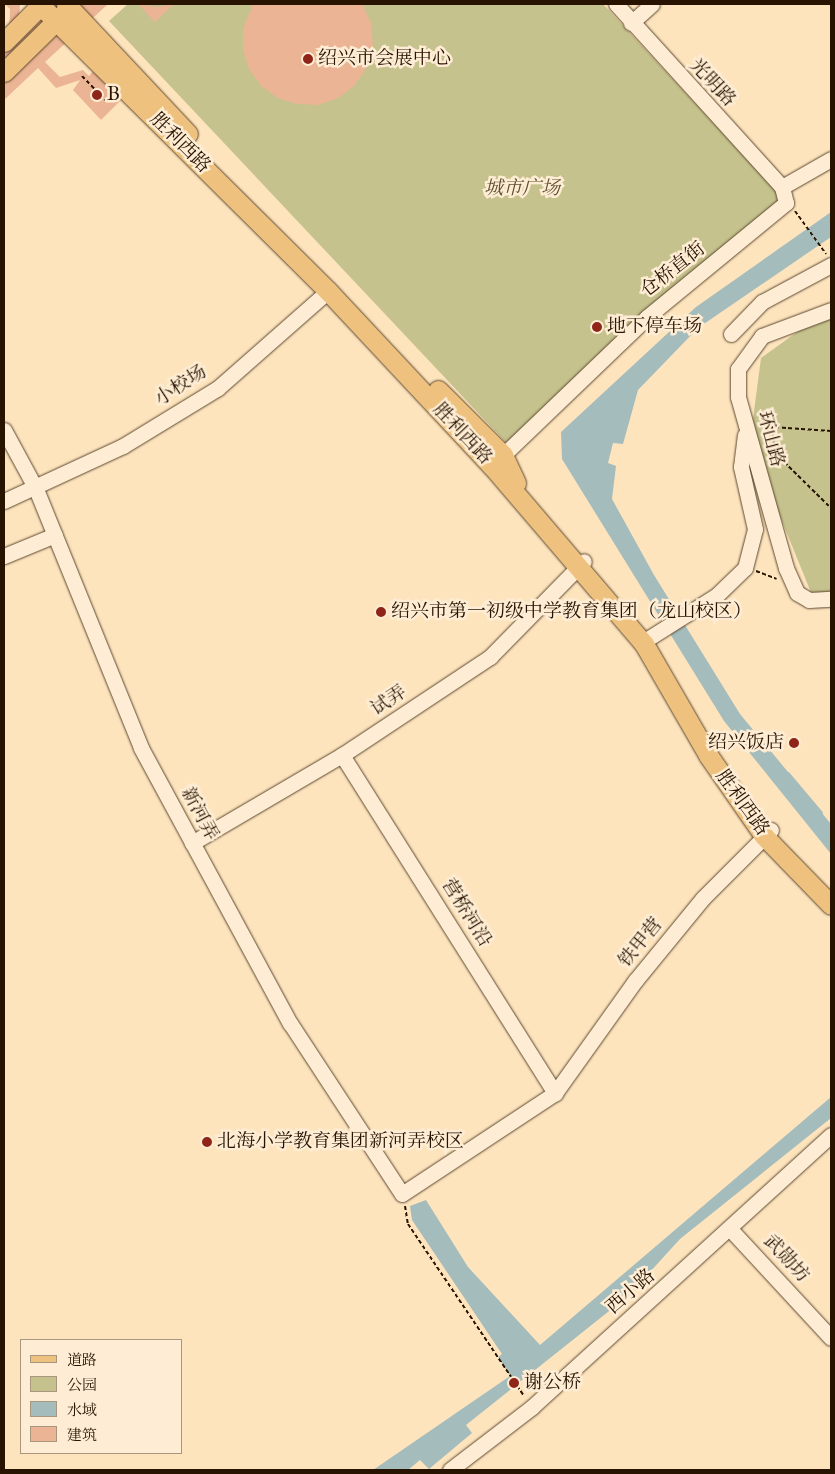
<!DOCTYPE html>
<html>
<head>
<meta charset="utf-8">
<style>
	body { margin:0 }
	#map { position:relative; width:835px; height:1474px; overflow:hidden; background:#fde4bd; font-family:Cardo,"Noto Serif SC",serif }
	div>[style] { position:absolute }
	.green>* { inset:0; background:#c5c28d }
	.water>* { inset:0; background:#a5bcbc }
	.stream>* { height:4px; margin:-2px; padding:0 2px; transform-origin:2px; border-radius:2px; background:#a5bcbc }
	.building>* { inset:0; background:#ebb494 }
	.path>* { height:2px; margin-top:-1px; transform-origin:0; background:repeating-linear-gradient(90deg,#271300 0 4px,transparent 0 6.5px) }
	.roads { filter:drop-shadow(0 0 1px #5c472f) drop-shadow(0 0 1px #5c472f) }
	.minor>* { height:15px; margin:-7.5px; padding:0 7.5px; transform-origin:7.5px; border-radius:7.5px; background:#feedd4 }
	.major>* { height:19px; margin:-9.5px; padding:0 9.5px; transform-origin:9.5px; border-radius:9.5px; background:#eec27e }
	.dots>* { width:14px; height:14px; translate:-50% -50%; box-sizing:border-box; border:2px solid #feedd4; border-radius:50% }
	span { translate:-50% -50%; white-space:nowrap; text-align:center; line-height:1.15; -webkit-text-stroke:5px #feedd4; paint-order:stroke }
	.poi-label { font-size:19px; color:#271300 }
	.left { translate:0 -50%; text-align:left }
	.right { translate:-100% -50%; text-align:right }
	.street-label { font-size:19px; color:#271300 }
	.park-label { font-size:19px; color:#5e5031; font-style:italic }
	.frame { position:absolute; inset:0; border:5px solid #271300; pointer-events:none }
	.legend { position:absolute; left:20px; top:1339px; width:162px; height:115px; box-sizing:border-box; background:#feedd4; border:1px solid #a8967f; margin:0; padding:6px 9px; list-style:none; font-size:15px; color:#271300 }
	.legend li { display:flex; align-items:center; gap:10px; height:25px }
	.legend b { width:25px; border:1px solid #a8967f }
</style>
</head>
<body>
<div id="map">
	<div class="green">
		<div style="clip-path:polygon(128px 4px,603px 4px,785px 200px,514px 451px,109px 21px)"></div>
		<div style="clip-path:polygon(831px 318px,831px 594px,812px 595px,750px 442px,761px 358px,811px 322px)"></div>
	</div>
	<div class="water">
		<div style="clip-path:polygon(831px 212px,831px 237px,698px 328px,638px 390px,623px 444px,613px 443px,608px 463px,616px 466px,612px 499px,654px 575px,740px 714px,831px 824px,831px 854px,724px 721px,562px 459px,561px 432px,696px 307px)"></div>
		<div style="clip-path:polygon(831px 1097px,831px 1118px,680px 1239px,628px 1296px,466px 1425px,472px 1433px,429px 1469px,420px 1460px,408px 1470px,373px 1470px,510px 1376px,498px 1357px,502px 1354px,412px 1220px,410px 1206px,426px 1200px,468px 1267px,540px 1345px)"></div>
	</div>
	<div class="stream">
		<div style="left:788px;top:774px;width:51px;rotate:49.8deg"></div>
	</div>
	<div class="building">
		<div style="clip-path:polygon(5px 4px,20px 5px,18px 30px,46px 4px,108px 4px,45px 62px,60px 77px,83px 70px,89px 76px,93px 71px,121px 100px,101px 120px,73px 90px,80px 80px,56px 88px,38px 68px,4px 100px,4px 105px,4px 42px,9px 37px,10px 9px)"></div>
		<div style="clip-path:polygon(138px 4px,156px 7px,174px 4px,155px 22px)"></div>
		<div style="clip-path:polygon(253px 4px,362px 4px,371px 23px,373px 46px,367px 67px,354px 86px,338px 98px,318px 105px,297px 104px,278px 98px,261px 86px,249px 69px,243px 50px,243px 29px)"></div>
	</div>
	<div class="path">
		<div style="left:82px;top:76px;width:35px;rotate:46deg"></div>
		<div style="left:106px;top:101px;width:6px;rotate:-39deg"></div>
		<div style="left:795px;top:211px;width:53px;rotate:54.2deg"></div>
		<div style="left:831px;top:431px;width:59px;rotate:-176.1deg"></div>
		<div style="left:772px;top:427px;width:26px;rotate:83deg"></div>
		<div style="left:775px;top:453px;width:78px;rotate:44.5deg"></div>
		<div style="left:756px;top:571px;width:22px;rotate:21deg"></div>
		<div style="left:405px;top:1206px;width:18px;rotate:81deg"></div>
		<div style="left:408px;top:1224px;width:207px;rotate:56deg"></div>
	</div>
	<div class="roads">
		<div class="minor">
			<div style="left:631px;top:23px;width:28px;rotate:-42deg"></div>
			<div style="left:782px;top:187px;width:56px;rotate:-29.7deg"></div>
			<div style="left:831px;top:310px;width:74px;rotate:159.4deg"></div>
			<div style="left:762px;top:336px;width:41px;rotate:126deg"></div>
			<div style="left:738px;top:369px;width:28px;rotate:90deg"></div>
			<div style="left:738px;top:397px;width:178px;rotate:74.3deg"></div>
			<div style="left:786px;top:568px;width:27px;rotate:66deg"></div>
			<div style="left:797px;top:593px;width:14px;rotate:30deg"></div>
			<div style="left:809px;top:600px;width:22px;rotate:-3deg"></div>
			<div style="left:731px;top:334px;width:45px;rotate:-45.9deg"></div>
			<div style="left:762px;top:302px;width:78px;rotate:-28.2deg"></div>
			<div style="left:4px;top:430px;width:67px;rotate:61.5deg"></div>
			<div style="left:36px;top:489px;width:279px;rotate:67.9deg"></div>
			<div style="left:141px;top:748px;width:313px;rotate:61.6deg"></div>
			<div style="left:290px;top:1023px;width:204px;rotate:56.8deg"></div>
			<div style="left:402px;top:1194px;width:183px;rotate:-33.4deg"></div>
			<div style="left:555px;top:1093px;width:138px;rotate:-54.5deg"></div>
			<div style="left:635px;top:981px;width:107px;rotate:-50.7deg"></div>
			<div style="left:703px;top:898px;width:96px;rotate:-45deg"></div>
			<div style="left:496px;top:462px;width:209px;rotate:-43.8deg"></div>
			<div style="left:647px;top:317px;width:180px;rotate:-39.4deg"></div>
			<div style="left:786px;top:203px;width:16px;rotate:-104deg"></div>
			<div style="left:782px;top:187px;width:247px;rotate:-132.2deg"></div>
			<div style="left:4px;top:501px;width:131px;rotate:-24.8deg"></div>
			<div style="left:123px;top:446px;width:111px;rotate:-31.4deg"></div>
			<div style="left:218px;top:388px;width:147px;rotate:-41.4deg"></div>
			<div style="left:4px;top:556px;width:55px;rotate:-22.4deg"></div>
			<div style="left:649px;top:638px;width:80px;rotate:-32.3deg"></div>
			<div style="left:717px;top:595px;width:39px;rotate:-44deg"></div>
			<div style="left:745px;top:568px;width:40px;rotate:-75.6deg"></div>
			<div style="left:755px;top:529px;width:64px;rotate:-102.7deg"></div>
			<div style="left:741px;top:467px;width:32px;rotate:-83deg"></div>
			<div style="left:342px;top:755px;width:400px;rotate:57.8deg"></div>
			<div style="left:192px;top:843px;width:174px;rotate:-30.4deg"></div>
			<div style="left:342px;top:755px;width:178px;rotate:-33.5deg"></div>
			<div style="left:490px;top:657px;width:134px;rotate:-45.6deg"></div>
			<div style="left:731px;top:1230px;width:147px;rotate:47.2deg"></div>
			<div style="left:450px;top:1470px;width:103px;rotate:-37.5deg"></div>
			<div style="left:532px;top:1407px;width:404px;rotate:-42.3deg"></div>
		</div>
		<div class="major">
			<div style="left:39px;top:4px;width:407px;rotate:44.8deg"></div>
			<div style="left:328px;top:291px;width:240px;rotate:46.9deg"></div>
			<div style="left:492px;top:466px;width:234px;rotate:49.5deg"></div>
			<div style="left:644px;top:644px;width:128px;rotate:60deg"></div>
			<div style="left:708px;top:755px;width:98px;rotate:55.3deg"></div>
			<div style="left:764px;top:836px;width:96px;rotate:45.8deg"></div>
			<div style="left:66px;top:4px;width:178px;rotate:46.8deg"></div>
			<div style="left:4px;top:42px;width:54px;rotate:-45deg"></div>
			<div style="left:4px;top:72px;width:86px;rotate:-44.5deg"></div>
			<div style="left:438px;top:390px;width:92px;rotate:45deg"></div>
			<div style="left:503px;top:455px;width:31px;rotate:65deg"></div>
		</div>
	</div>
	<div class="dots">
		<div style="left:308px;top:59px;background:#8f2418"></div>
		<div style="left:97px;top:95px;background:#8f2418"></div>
		<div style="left:597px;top:327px;background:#8f2418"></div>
		<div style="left:381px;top:612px;background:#8f2418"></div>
		<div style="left:794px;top:743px;background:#8f2418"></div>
		<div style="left:207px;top:1142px;background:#8f2418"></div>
		<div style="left:514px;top:1383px;background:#8f2418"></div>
	</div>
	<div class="poi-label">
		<span class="left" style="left:318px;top:59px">绍兴市会展中心</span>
		<span class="left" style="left:107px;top:95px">B</span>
		<span class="left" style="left:607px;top:327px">地下停车场</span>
		<span class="left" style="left:391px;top:612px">绍兴市第一初级中学教育集团（龙山校区）</span>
		<span class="right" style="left:784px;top:743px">绍兴饭店</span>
		<span class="left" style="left:217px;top:1142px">北海小学教育集团新河弄校区</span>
		<span class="left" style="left:524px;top:1383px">谢公桥</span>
	</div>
	<div class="street-label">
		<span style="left:712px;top:83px;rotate:47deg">光明路</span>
		<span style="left:180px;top:143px;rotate:45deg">胜利西路</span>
		<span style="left:673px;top:270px;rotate:-38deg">仓桥直街</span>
		<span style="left:181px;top:386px;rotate:-33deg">小校场</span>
		<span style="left:462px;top:434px;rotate:47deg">胜利西路</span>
		<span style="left:770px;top:439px;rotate:75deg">环山路</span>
		<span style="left:389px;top:701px;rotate:-33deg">试弄</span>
		<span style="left:742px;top:803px;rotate:54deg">胜利西路</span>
		<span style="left:199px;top:814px;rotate:62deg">新河弄</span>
		<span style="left:466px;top:913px;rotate:58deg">营桥河沿</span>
		<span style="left:641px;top:943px;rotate:-51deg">铁甲营</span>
		<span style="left:786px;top:1259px;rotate:47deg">武勋坊</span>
		<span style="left:631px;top:1292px;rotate:-41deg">西小路</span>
	</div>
	<div class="park-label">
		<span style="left:522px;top:189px">城市广场</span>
	</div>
	<div class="frame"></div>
	<ul class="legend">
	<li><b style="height:6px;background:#eec27e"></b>道路</li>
	<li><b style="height:14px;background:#c5c28d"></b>公园</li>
	<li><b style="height:14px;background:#a5bcbc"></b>水域</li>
	<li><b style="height:14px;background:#ebb494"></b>建筑</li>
	</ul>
</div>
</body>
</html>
